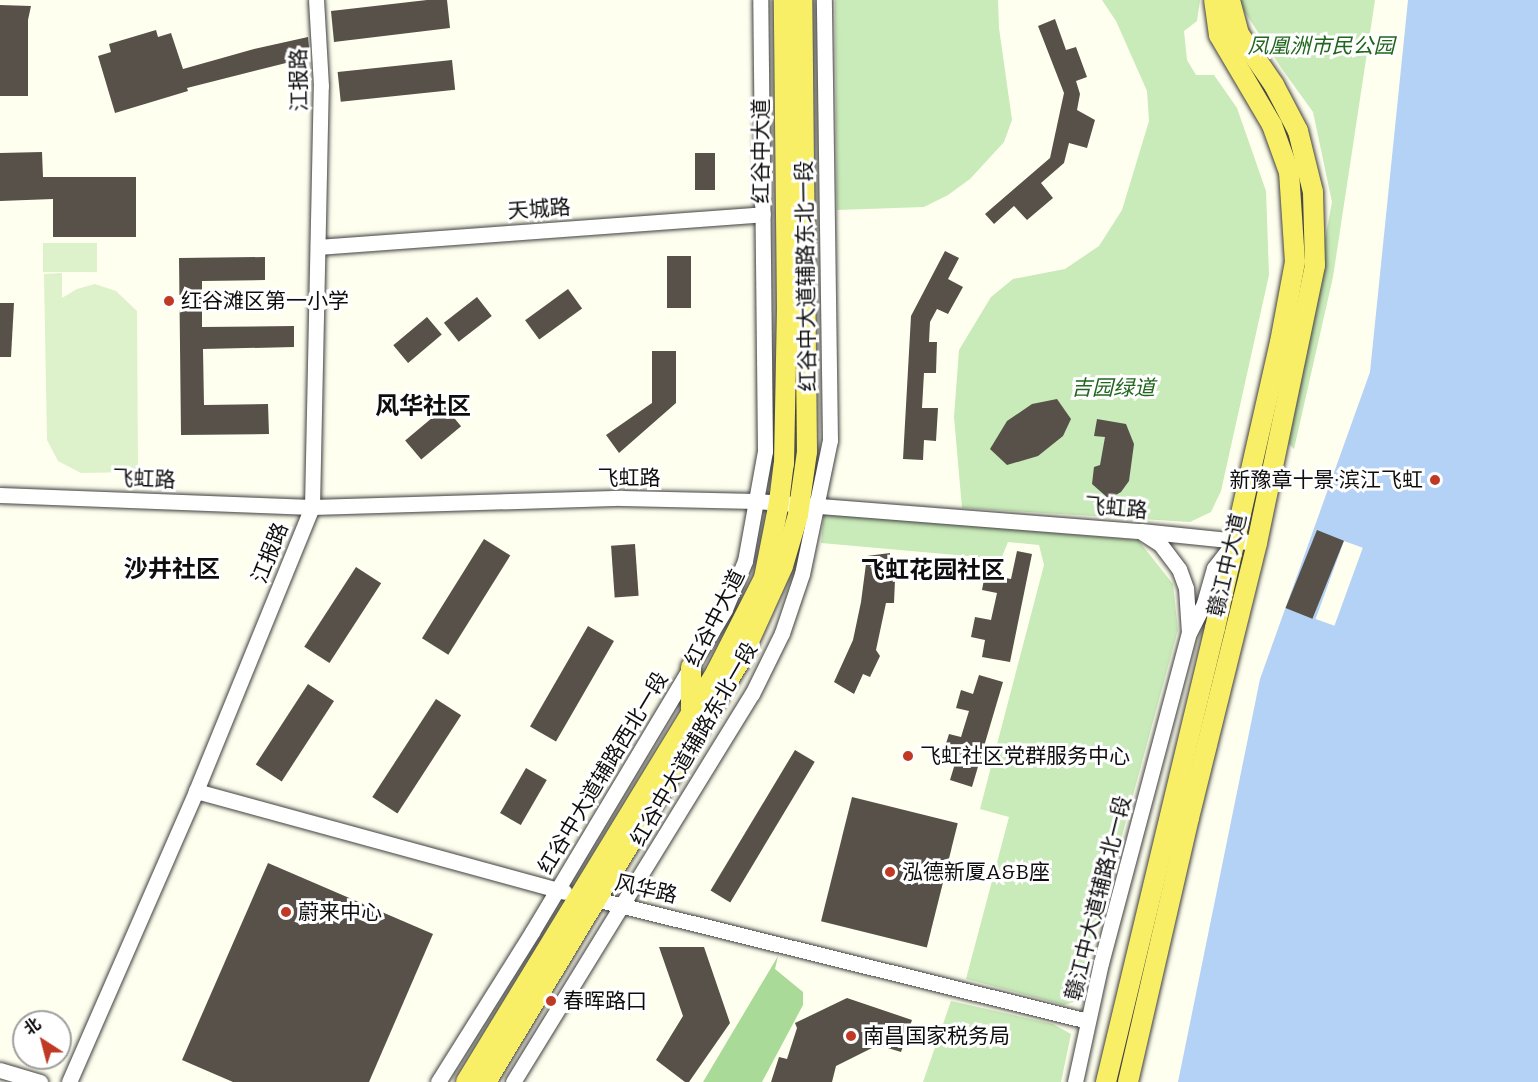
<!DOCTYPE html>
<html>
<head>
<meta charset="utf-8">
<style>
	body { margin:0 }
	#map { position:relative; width:1538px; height:1082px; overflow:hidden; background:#ffffef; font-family:Bitter,"Noto Sans SC",serif }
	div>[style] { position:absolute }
	.green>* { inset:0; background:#c9eab9 }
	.forest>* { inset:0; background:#aada98 }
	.pitch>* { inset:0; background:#ddf1ca; transform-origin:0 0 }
	.water>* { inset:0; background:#b4d2f6 }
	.pier>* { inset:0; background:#ffffef; transform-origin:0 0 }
	.building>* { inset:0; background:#57514a; transform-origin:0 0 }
	.roads { filter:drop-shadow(0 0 2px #414141) drop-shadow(0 0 2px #414141) }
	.minor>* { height:15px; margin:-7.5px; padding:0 7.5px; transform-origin:7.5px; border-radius:7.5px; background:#fff }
	.major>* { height:20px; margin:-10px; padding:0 10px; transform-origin:10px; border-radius:10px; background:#f9ef66 }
	.dots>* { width:16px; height:16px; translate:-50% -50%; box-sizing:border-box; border:3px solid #fff; border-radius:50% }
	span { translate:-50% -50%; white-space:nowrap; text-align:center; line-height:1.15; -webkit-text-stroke:6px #fff; paint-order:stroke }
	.park-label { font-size:21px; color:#20661e; font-style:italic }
	.street-label { font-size:21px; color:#0e0e0e }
	.poi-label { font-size:21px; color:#0e0e0e }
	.left { translate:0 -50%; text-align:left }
	.right { translate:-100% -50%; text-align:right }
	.quarter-label { font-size:24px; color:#0e0e0e; font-weight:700 }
	.north { position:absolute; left:12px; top:1010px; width:60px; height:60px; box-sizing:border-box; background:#fff; border:2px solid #9f9f9f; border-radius:50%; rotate:324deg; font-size:16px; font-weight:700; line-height:24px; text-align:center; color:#0e0e0e }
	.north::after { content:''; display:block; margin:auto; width:21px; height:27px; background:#bf3925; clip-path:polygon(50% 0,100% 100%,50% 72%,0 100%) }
</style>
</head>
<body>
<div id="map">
	<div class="green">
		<div style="clip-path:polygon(835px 0,998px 0,999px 28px,1012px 120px,1004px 142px,970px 179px,948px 195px,924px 207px,837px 210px)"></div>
		<div style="clip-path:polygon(1102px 0,1200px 0,1197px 21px,1184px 31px,1187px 60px,1196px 75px,1214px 75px,1237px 108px,1266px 191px,1269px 275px,1221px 491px,1211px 512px,1190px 522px,962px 508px,954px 417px,959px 350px,991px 297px,1013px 279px,1065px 269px,1099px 246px,1122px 210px,1149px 121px,1147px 91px,1116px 21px)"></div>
		<div style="clip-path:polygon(1237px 0,1375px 0,1333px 277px,1294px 449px,1287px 442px,1332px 202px,1313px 112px,1282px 69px)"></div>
		<div style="clip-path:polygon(824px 513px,1138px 540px,1173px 584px,1178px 630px,1077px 1001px,1064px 1005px,966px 979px,1009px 817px,980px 809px,1044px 565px,1039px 545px,1008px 542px,1001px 559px,821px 543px)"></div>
		<div style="clip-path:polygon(951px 1001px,1053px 1024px,1071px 1034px,1061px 1082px,923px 1082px)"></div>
	</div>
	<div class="forest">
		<div style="clip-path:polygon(778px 956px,775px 969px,803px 992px,803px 1005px,762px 1082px,703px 1082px)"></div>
	</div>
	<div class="pitch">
		<div style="left:97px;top:243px;width:29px;height:54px;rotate:90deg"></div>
		<div style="clip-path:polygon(62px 273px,62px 298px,77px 289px,95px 284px,116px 291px,137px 311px,138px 472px,81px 473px,58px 461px,47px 440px,44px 274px)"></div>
	</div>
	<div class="water">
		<div style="clip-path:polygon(1408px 0,1538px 0,1538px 1082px,1178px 1082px,1260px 679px,1370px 372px)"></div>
	</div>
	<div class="pier">
		<div style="left:1344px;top:541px;width:20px;height:83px;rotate:20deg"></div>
	</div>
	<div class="building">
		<div style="clip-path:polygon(427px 0,447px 0,450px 28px,334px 42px,331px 11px)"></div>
		<div style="clip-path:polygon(0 5px,31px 6px,28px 20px,28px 96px,0 96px)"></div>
		<div style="clip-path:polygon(1055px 19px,1066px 50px,1076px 47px,1087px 77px,1076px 81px,1080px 94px,1077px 110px,1095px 120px,1087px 148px,1069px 143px,1064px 163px,1041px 183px,1053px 198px,1027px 220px,1014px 206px,994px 224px,985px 214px,1050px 158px,1064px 93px,1038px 26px)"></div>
		<div style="clip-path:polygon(156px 30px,158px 37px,171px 33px,183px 69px,254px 49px,308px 37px,310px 57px,187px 88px,188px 91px,115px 113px,98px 56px,111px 52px,109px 44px)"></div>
		<div style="left:452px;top:60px;width:30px;height:115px;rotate:84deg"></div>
		<div style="clip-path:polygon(42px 152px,43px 177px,136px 177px,136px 237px,53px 237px,53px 199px,0 201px,0 153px)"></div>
		<div style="left:695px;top:153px;width:20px;height:37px"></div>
		<div style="clip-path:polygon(945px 251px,959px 258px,948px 279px,963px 287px,948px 314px,937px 309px,930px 322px,929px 342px,937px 342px,936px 373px,924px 373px,922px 408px,938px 408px,936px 441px,924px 440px,923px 460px,903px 459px,911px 316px)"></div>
		<div style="left:667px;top:256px;width:24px;height:52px"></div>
		<div style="clip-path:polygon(265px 257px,265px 280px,202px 281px,202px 327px,294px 326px,294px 347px,203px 349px,204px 405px,268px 404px,269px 434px,181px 435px,179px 258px)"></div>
		<div style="left:568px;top:289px;width:24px;height:53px;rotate:54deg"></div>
		<div style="left:477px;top:297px;width:24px;height:42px;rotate:52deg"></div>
		<div style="clip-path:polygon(0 303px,14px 303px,11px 357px,0 357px)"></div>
		<div style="left:427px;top:317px;width:23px;height:44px;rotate:50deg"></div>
		<div style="clip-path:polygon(652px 351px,676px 351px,676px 403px,619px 453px,606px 435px,652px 403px)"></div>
		<div style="clip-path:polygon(1057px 399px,1071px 419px,1063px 436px,1038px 456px,1007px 465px,990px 449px,1007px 421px,1032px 404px)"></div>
		<div style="left:445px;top:407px;width:25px;height:52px;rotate:50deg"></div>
		<div style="clip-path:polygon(1097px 419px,1126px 424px,1134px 444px,1129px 481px,1121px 492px,1109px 499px,1092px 484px,1094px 467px,1100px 465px,1105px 437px,1094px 436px)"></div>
		<div style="left:1317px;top:530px;width:29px;height:84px;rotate:22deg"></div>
		<div style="left:484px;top:539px;width:31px;height:117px;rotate:32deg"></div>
		<div style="left:635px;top:544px;width:52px;height:24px;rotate:86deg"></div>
		<div style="clip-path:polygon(1017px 551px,1032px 554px,1010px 662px,982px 657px,985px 640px,971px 637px,975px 617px,991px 620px,997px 593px,982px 590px,985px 574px,1011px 579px)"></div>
		<div style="clip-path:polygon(890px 553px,888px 578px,895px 580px,894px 603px,886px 603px,876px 650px,880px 656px,870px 677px,863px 674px,854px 694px,834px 682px,853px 640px,861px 602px,867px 556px)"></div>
		<div style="left:356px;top:567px;width:30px;height:95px;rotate:33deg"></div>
		<div style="left:588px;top:626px;width:30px;height:116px;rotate:30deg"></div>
		<div style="clip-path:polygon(979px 675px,1003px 682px,972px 787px,950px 780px,957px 757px,943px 753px,949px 734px,961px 737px,969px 711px,956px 708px,961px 690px,973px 694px)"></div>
		<div style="left:308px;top:684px;width:31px;height:96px;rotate:33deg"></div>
		<div style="left:436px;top:699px;width:30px;height:117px;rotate:33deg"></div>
		<div style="left:795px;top:750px;width:23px;height:164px;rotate:31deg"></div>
		<div style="left:526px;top:768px;width:24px;height:52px;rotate:30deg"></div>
		<div style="left:852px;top:797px;width:109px;height:128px;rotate:14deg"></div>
		<div style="clip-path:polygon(268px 863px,433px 934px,369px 1082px,233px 1082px,182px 1060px)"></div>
		<div style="clip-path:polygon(659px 947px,704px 947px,730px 1023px,689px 1082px,685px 1082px,656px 1060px,683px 1016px)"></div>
		<div style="clip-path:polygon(847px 998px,912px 1020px,901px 1052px,878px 1045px,836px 1066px,832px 1082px,771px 1082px,779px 1057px,787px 1059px,797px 1028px,795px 1023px)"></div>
	</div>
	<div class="roads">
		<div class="minor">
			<div style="left:318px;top:247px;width:446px;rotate:-4.2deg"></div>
			<div style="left:0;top:495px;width:312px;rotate:2.2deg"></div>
			<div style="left:312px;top:507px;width:310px;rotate:-1.7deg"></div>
			<div style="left:622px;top:498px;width:134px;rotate:1.3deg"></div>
			<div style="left:756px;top:501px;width:386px;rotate:4.5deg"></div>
			<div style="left:1141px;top:531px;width:117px;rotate:5.9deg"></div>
			<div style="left:1190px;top:631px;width:31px;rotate:-63deg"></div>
			<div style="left:1204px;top:603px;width:36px;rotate:-74deg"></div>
			<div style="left:1214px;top:568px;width:29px;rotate:-52deg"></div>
			<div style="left:196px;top:791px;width:382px;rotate:15.3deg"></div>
			<div style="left:587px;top:897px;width:516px;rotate:13.9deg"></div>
			<div style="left:0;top:1070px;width:42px;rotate:16.7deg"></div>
			<div style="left:69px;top:1082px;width:318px;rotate:-66.4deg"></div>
			<div style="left:196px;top:791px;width:307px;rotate:-67.8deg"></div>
			<div style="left:312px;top:507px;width:421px;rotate:-88.8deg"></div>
			<div style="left:321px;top:86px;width:86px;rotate:-93.3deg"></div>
			<div style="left:438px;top:1082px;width:177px;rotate:-57.9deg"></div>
			<div style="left:532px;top:932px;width:376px;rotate:-59.1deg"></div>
			<div style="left:725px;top:609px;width:52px;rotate:-67.4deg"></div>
			<div style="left:745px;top:561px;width:112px;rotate:-79.7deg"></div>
			<div style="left:765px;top:451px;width:451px;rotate:-90.6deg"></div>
			<div style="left:513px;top:1082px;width:456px;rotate:-58.4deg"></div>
			<div style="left:752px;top:694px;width:68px;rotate:-63.8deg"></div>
			<div style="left:782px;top:633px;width:62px;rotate:-71.3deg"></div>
			<div style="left:802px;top:574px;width:137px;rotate:-78.2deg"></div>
			<div style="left:830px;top:440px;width:440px;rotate:-90.8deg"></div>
			<div style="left:1075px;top:1082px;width:122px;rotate:-77.7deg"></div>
			<div style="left:1101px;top:963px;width:342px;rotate:-75.1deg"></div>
			<div style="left:1189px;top:633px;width:45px;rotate:-93.8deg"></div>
			<div style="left:1186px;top:588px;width:20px;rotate:-110deg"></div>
			<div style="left:1179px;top:569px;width:31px;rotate:-127deg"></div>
			<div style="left:1160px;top:544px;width:20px;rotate:-147deg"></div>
		</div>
		<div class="major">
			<div style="left:691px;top:667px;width:45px;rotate:90deg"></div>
			<div style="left:466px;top:1082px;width:480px;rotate:-58.6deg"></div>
			<div style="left:716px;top:672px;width:106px;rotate:-62.9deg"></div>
			<div style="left:764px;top:578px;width:77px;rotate:-78.8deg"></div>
			<div style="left:779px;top:502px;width:38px;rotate:-83deg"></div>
			<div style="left:784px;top:464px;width:154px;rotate:-88.9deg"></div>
			<div style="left:787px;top:310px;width:310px;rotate:-90.6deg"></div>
			<div style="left:486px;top:1082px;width:494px;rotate:-58.9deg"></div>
			<div style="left:741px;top:659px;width:102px;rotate:-65.7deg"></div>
			<div style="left:783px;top:566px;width:53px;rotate:-73.6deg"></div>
			<div style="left:798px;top:515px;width:64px;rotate:-81.9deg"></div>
			<div style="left:807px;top:452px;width:452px;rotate:-90.6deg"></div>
			<div style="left:1106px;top:1082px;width:467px;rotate:-76.5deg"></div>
			<div style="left:1215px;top:628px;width:293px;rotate:-77.2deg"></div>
			<div style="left:1280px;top:342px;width:81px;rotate:-79.4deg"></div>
			<div style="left:1295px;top:262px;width:90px;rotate:-93.8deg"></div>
			<div style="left:1289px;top:172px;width:50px;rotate:-109.9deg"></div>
			<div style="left:1272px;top:125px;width:104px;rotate:-120.5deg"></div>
			<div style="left:1219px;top:35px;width:35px;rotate:-98deg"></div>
			<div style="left:1128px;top:1082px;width:271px;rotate:-77deg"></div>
			<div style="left:1189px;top:818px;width:283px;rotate:-76.1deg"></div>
			<div style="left:1257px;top:543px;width:284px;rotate:-78.2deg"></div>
			<div style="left:1315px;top:265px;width:73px;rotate:-91.6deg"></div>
			<div style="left:1313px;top:192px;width:63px;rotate:-103.8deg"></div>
			<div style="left:1298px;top:131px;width:52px;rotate:-117.6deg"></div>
			<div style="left:1274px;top:85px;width:62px;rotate:-124.5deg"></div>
			<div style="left:1239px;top:34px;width:35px;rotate:-105deg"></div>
		</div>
	</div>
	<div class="dots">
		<div style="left:169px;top:301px;background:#bf3925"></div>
		<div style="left:1435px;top:480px;background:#bf3925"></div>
		<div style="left:908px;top:756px;background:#bf3925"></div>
		<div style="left:890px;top:872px;background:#bf3925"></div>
		<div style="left:286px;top:912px;background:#bf3925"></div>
		<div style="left:551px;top:1001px;background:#bf3925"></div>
		<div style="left:851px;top:1036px;background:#bf3925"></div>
	</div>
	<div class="park-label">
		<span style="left:1321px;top:46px">凤凰洲市民公园</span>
		<span style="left:1113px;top:388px">吉园绿道</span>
	</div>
	<div class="street-label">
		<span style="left:299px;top:80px;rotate:-91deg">江报路</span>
		<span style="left:761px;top:151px;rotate:-90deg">红谷中大道</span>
		<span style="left:539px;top:209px;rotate:-4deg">天城路</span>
		<span style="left:806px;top:276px;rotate:-91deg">红谷中大道辅路东北一段</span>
		<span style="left:629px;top:478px">飞虹路</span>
		<span style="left:144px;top:479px;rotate:2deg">飞虹路</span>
		<span style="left:1116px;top:508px;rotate:5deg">飞虹路</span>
		<span style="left:270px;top:553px;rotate:-68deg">江报路</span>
		<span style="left:1227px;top:565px;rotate:-77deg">赣江中大道</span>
		<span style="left:715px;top:618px;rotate:-63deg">红谷中大道</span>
		<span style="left:694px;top:744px;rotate:-60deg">红谷中大道辅路东北一段</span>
		<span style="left:603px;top:773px;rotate:-59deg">红谷中大道辅路西北一段</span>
		<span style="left:646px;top:889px;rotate:13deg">风华路</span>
		<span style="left:1098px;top:898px;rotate:-76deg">赣江中大道辅路北一段</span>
	</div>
	<div class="poi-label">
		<span class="left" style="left:181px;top:301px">红谷滩区第一小学</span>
		<span class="right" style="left:1423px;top:480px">新豫章十景·滨江飞虹</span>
		<span class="left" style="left:920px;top:756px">飞虹社区党群服务中心</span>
		<span class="left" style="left:902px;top:872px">泓德新厦A&amp;B座</span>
		<span class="left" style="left:298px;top:912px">蔚来中心</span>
		<span class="left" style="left:563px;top:1001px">春晖路口</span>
		<span class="left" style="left:863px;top:1036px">南昌国家税务局</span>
	</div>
	<div class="quarter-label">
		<span style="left:423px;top:407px">风华社区</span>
		<span style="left:172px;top:570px">沙井社区</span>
		<span style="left:933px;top:571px">飞虹花园社区</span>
	</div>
	<div class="north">北</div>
</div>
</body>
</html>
